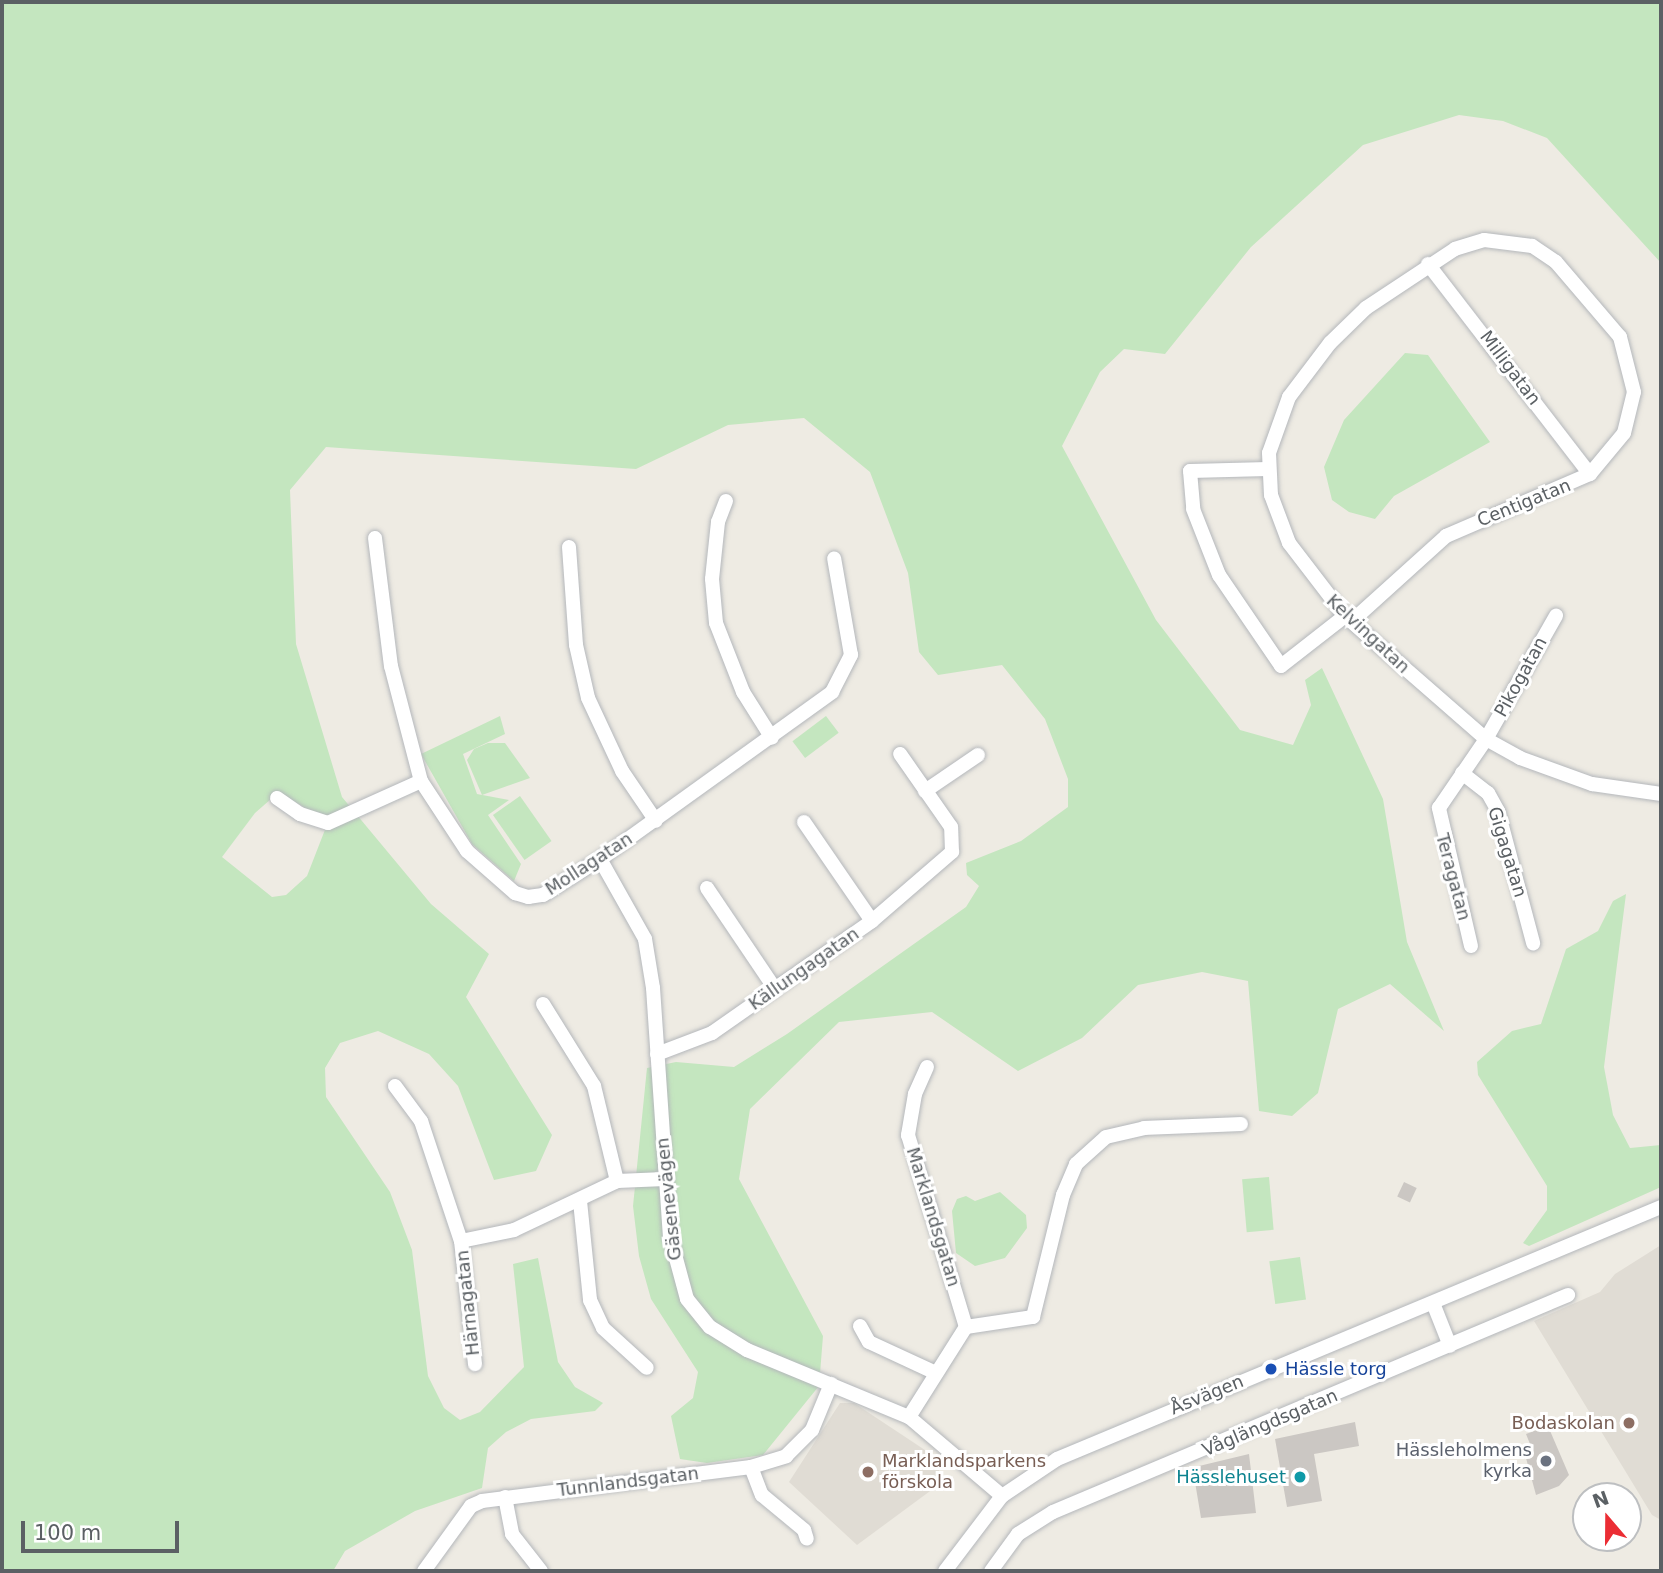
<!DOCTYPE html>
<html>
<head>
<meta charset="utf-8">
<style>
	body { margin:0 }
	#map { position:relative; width:1663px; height:1573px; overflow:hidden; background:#eeebe3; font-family:"DejaVu Sans",sans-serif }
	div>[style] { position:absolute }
	.education>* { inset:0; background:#e0dcd4 }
	.green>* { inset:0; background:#c4e6bf; transform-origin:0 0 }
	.building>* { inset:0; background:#cbc7c3; transform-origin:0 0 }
	.roads { filter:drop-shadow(0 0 2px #b4b7bb) drop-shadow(0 0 2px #b4b7bb) }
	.minor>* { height:14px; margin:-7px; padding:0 7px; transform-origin:7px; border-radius:7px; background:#fff }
	.dots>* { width:19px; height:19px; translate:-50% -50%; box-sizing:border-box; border:4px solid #fff; border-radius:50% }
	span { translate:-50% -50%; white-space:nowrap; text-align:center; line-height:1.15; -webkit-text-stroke:6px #fff; paint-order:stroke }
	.street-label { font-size:18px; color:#5b6064 }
	.transit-label { font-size:18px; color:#164399 }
	.left { translate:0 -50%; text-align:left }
	.education-label { font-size:18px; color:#785e54 }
	.right { translate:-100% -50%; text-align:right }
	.worship-label { font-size:18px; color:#5b616d }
	.culture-label { font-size:18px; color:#0d838f }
	.frame { position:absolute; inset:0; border:4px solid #5b6064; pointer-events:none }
	.north { position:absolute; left:1572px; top:1482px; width:70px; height:70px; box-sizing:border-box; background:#fff; border:2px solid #bdbfc1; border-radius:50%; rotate:340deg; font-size:19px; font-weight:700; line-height:28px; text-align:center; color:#5b6064 }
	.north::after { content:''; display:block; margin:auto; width:24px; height:32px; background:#eb2d34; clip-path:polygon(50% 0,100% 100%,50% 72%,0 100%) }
	.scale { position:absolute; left:21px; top:1521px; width:158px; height:32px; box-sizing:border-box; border:4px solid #5b6064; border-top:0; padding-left:9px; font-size:21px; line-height:24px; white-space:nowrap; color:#5b6064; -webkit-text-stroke:5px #fff; paint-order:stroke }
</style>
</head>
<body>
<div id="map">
	<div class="education">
		<div style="clip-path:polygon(1661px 1245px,1661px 1520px,1652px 1515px,1534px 1321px,1600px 1292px,1615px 1274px)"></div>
		<div style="clip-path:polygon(840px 1403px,854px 1403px,937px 1458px,941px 1483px,857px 1545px,789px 1482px)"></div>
	</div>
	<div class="green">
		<div style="clip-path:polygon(evenodd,2px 2px,1661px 2px,1661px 263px,1547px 138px,1503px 121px,1459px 115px,1363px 145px,1251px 247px,1165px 354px,1124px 349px,1100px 372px,1062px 446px,1156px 620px,1240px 730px,1293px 745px,1311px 705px,1305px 680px,1322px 668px,1383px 799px,1407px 942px,1444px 1031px,1390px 984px,1338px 1009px,1318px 1093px,1292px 1116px,1259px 1111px,1248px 981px,1202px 972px,1138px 985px,1082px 1038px,1018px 1071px,932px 1012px,839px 1022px,750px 1109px,739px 1179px,823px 1336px,819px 1386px,763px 1455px,707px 1463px,680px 1459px,671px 1416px,693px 1398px,698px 1372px,651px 1299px,639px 1256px,633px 1206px,647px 1068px,676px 1062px,734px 1067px,787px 1034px,966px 907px,979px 886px,967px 875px,966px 863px,1021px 841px,1068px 807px,1068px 779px,1045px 719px,1002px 665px,938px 675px,919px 652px,908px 573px,870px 472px,804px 418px,728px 425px,636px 469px,326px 447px,290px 490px,296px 644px,342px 797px,431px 904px,489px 954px,466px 997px,552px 1135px,536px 1171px,494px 1180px,458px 1086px,429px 1054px,378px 1031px,340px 1043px,325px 1068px,326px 1097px,390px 1192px,412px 1250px,428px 1376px,444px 1408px,460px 1420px,480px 1412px,524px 1367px,513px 1264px,538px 1258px,558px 1362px,575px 1387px,603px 1403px,595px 1411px,531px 1419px,506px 1432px,488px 1448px,482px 1488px,415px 1511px,345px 1551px,333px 1571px,2px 1571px,2px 2px,279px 792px,328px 822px,307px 876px,286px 895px,272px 897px,222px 857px,255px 813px,279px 792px)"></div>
		<div style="clip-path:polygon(1405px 353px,1428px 355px,1490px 442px,1394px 496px,1375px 519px,1349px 512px,1332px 500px,1324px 467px,1344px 420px)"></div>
		<div style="clip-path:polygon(500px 716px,505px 734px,463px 754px,477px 794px,509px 800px,488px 815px,521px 864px,514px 881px,472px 844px,421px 754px)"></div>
		<div style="left:826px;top:716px;width:21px;height:42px;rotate:53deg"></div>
		<div style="clip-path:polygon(488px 743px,505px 743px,530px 778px,482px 795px,467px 760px,474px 749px)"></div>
		<div style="left:520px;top:796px;width:55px;height:33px;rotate:55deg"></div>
		<div style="clip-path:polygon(1626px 894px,1604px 1067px,1613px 1115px,1630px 1148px,1661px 1145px,1661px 1187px,1529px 1246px,1523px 1243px,1547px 1210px,1547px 1186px,1478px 1075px,1477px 1062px,1512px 1031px,1541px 1024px,1566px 949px,1598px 931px,1613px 901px)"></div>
		<div style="left:1269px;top:1177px;width:53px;height:27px;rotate:85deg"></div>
		<div style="clip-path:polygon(1000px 1192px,1026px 1215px,1027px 1228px,1005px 1258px,975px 1266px,956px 1253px,952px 1211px,957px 1199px,966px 1196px,975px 1201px)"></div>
		<div style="left:1300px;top:1257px;width:43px;height:31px;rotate:82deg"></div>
	</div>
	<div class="building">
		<div style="left:1404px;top:1182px;width:14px;height:16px;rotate:25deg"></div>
		<div style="clip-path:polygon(1355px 1422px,1359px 1446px,1314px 1454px,1322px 1501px,1287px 1507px,1275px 1439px)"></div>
		<div style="clip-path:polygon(1548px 1426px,1569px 1475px,1559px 1486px,1536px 1495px,1523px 1447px,1530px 1444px,1526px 1434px)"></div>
		<div style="clip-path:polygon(1249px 1454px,1256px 1513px,1201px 1518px,1195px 1482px,1202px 1482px,1199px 1466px)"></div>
	</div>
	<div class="roads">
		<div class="minor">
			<div style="left:1428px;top:264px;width:265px;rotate:52.4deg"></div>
			<div style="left:1268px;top:469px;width:78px;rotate:178.5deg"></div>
			<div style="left:1190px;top:471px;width:38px;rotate:85deg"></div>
			<div style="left:1193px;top:509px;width:71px;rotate:68.5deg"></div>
			<div style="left:1219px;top:575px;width:110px;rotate:55.7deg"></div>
			<div style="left:1281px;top:666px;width:81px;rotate:-38deg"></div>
			<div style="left:726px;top:501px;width:22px;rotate:111deg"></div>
			<div style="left:718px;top:522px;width:57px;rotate:96deg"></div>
			<div style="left:712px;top:579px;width:44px;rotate:84.8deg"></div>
			<div style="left:716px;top:623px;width:74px;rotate:68.6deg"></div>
			<div style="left:743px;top:692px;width:54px;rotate:57.8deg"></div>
			<div style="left:375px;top:538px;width:129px;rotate:82.9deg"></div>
			<div style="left:391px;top:666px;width:119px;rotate:75.4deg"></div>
			<div style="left:421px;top:781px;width:84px;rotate:56.7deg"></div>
			<div style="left:467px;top:851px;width:64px;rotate:41.2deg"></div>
			<div style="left:515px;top:893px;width:14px;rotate:17deg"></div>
			<div style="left:528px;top:897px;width:15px;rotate:-8deg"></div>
			<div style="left:543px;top:895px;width:67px;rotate:-32.3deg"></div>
			<div style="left:600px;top:859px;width:286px;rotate:-35.7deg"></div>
			<div style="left:832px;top:692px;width:42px;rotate:-62.8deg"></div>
			<div style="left:851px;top:655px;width:98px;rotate:-99.9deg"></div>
			<div style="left:569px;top:547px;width:98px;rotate:85.9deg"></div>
			<div style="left:576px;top:645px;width:54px;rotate:77.2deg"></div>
			<div style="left:588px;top:698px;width:81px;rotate:65deg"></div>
			<div style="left:622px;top:771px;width:60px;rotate:55.8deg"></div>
			<div style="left:1352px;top:621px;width:127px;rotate:-42.1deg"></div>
			<div style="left:1446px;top:536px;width:157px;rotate:-23.3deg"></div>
			<div style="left:1590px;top:474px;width:53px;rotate:-50.3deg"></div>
			<div style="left:1624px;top:433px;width:42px;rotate:-76.3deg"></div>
			<div style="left:1634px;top:392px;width:57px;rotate:-104.3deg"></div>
			<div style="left:1620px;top:337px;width:99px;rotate:-130.5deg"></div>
			<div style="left:1556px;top:262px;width:29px;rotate:-146deg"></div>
			<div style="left:1532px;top:246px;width:48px;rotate:-172.9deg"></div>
			<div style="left:1484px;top:240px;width:30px;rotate:163deg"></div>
			<div style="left:1455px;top:249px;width:107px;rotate:146.5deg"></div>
			<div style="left:1366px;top:308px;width:50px;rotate:135.8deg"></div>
			<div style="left:1330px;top:343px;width:68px;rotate:127.2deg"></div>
			<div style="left:1289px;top:397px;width:59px;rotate:109.7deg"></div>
			<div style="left:1269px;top:453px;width:42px;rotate:87.3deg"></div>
			<div style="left:1271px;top:495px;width:51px;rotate:69.4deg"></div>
			<div style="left:1289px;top:543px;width:92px;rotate:52.5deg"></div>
			<div style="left:1345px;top:616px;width:187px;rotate:41.1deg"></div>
			<div style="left:1486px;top:739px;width:39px;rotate:29deg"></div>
			<div style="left:1520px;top:758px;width:77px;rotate:19.9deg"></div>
			<div style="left:1592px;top:784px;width:70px;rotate:8.2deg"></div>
			<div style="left:1462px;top:773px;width:33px;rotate:38deg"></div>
			<div style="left:1488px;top:793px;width:21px;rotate:61deg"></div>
			<div style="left:1498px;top:811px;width:137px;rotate:75.1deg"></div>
			<div style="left:925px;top:791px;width:64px;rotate:-34.2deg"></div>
			<div style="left:277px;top:798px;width:28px;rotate:35deg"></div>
			<div style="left:300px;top:814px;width:29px;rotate:18deg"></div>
			<div style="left:328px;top:823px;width:102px;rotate:-24.3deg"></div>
			<div style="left:804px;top:822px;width:120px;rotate:55.5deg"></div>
			<div style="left:600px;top:859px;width:92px;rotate:60.6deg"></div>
			<div style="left:645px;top:939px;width:50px;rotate:80.7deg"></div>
			<div style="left:653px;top:988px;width:249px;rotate:86.1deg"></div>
			<div style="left:670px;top:1236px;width:65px;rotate:74.9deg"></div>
			<div style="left:687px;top:1299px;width:36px;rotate:51deg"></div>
			<div style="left:710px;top:1327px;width:44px;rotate:31.9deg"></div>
			<div style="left:747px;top:1350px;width:175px;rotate:22.5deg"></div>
			<div style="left:909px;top:1417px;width:122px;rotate:40.3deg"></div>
			<div style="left:707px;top:888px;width:122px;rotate:56deg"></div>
			<div style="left:1471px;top:946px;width:142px;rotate:-103.1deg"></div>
			<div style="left:1439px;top:808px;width:83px;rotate:-55.7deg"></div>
			<div style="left:1486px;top:739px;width:142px;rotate:-60.4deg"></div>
			<div style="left:543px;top:1004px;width:97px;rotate:58.1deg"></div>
			<div style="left:594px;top:1086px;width:98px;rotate:76.4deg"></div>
			<div style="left:657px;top:1054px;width:59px;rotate:-20.9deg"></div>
			<div style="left:712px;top:1033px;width:195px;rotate:-35deg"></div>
			<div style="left:872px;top:921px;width:106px;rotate:-40.8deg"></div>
			<div style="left:952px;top:852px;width:25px;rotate:-92deg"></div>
			<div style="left:951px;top:827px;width:89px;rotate:-124.9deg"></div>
			<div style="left:927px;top:1067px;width:30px;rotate:114deg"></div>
			<div style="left:915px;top:1094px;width:42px;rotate:99.7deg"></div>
			<div style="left:908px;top:1135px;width:201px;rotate:73.2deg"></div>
			<div style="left:395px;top:1086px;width:44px;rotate:53.4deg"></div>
			<div style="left:421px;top:1121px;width:126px;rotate:71.6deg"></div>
			<div style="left:461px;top:1241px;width:54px;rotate:-11.7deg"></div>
			<div style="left:514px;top:1230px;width:114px;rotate:-25.4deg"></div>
			<div style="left:617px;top:1181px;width:48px;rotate:-2.4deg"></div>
			<div style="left:580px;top:1201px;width:100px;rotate:84.2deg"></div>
			<div style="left:590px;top:1300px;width:31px;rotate:65deg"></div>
			<div style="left:603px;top:1328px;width:59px;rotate:42.3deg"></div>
			<div style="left:461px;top:1241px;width:124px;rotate:83.5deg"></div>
			<div style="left:1433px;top:1303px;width:46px;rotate:68.4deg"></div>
			<div style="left:860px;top:1326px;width:18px;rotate:61deg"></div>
			<div style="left:869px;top:1342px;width:74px;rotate:24.8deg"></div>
			<div style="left:909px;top:1417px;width:107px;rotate:-57.7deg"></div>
			<div style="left:966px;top:1327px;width:68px;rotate:-8.5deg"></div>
			<div style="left:1033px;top:1317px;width:126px;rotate:-76.2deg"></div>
			<div style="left:1063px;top:1195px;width:34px;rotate:-67deg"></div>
			<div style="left:1076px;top:1164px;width:40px;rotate:-42deg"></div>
			<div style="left:1106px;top:1137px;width:39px;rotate:-13deg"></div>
			<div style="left:1144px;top:1128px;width:97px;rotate:-2.4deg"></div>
			<div style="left:751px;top:1467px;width:30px;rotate:69deg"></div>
			<div style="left:762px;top:1495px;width:55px;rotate:39.8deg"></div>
			<div style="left:804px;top:1530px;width:9px;rotate:72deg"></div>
			<div style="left:505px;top:1497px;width:38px;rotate:79deg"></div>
			<div style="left:512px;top:1534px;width:47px;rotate:51.9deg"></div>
			<div style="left:424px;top:1571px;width:80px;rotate:-54.1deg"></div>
			<div style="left:471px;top:1506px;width:12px;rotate:-24deg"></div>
			<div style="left:482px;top:1501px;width:271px;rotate:-7.2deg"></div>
			<div style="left:751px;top:1467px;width:37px;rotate:-17deg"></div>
			<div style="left:786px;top:1456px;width:37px;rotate:-45deg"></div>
			<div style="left:812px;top:1430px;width:50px;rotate:-67.6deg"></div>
			<div style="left:945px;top:1571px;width:94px;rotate:-52.8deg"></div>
			<div style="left:1002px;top:1496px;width:66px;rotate:-33.9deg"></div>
			<div style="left:1057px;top:1459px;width:654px;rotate:-22.65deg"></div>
			<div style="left:991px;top:1571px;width:46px;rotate:-53.9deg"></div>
			<div style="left:1018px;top:1534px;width:41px;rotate:-32.2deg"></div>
			<div style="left:1053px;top:1512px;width:559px;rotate:-22.85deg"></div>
		</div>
	</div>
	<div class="dots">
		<div style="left:1271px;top:1369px;background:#1a4fb4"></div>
		<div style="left:1629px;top:1423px;background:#8d6e63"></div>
		<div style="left:1546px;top:1461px;background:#6b7280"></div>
		<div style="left:868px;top:1472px;background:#8d6e63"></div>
		<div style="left:1300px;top:1477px;background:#0f9aa8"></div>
	</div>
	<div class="street-label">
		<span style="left:1510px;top:368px;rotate:53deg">Milligatan</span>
		<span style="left:1524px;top:503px;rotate:-22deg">Centigatan</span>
		<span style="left:1368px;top:634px;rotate:43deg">Kelvingatan</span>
		<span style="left:1521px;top:677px;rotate:-61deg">Pikogatan</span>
		<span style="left:1507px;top:852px;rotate:73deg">Gigagatan</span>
		<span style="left:589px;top:864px;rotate:-33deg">Mollagatan</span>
		<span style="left:1453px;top:877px;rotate:75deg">Teragatan</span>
		<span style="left:804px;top:969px;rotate:-35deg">Källungagatan</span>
		<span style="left:669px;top:1199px;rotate:-96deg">Gäsenevägen</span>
		<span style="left:933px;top:1217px;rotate:73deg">Marklandsgatan</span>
		<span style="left:468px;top:1303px;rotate:-96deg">Härnagatan</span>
		<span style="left:1207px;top:1395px;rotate:-22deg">Åsvägen</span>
		<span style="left:1270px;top:1423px;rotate:-23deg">Våglängdsgatan</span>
		<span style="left:628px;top:1482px;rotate:-7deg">Tunnlandsgatan</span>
	</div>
	<div class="transit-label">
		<span class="left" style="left:1285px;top:1369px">Hässle torg</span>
	</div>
	<div class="education-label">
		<span class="right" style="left:1615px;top:1423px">Bodaskolan</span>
		<span class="left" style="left:882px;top:1472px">Marklandsparkens<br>förskola</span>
	</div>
	<div class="worship-label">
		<span class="right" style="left:1532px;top:1461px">Hässleholmens<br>kyrka</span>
	</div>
	<div class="culture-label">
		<span class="right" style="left:1286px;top:1477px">Hässlehuset</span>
	</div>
	<div class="frame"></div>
	<div class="north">N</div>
	<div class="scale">100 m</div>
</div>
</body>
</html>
